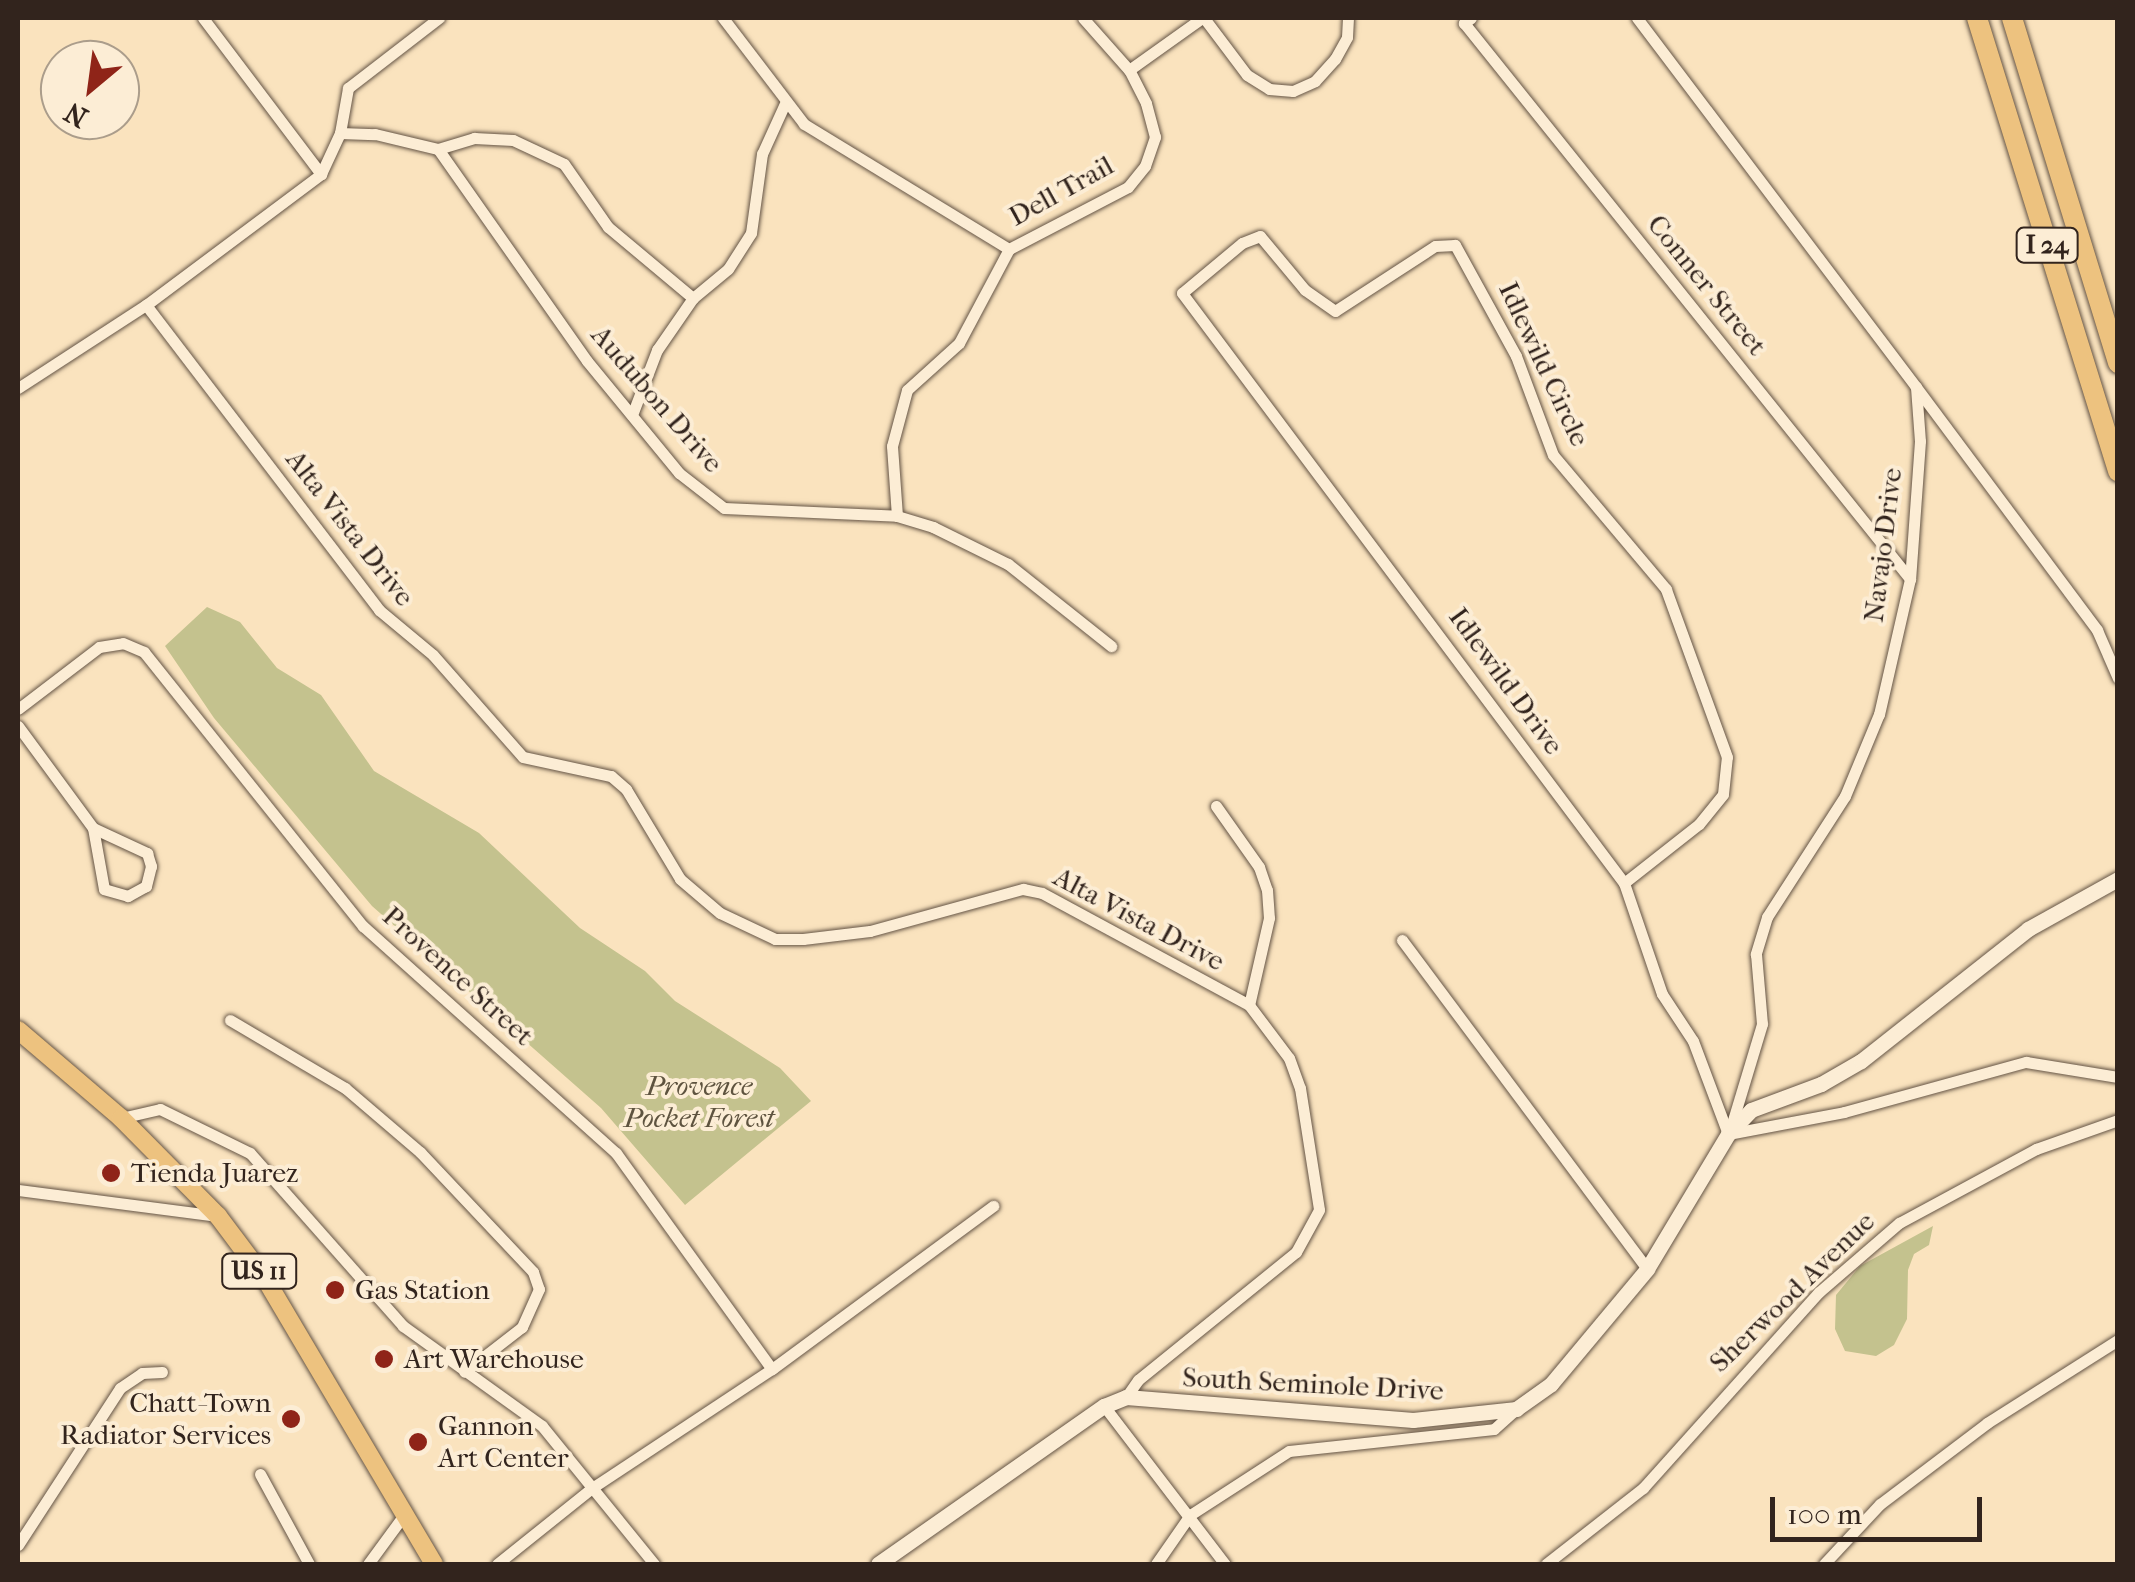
<!DOCTYPE html>
<html>
<head>
<meta charset="utf-8">
<style>
	body { margin:0 }
	#map { position:relative; width:2135px; height:1582px; overflow:hidden; background:#fae3be; font-family:"IM FELL French Canon",serif }
	div>[style] { position:absolute }
	.green>* { inset:0; background:#c4c28e }
	.roads { filter:drop-shadow(0 0 2px #645445) drop-shadow(0 0 2px #645445) }
	.street>* { height:11px; margin:-5.5px; padding:0 5.5px; transform-origin:5.5px; border-radius:5.5px; background:#fcedd5 }
	.secondary>* { height:15px; margin:-7.5px; padding:0 7.5px; transform-origin:7.5px; border-radius:7.5px; background:#fcedd5 }
	.primary>* { height:18px; margin:-9px; padding:0 9px; transform-origin:9px; border-radius:9px; background:#edc27f }
	.highway>* { height:20px; margin:-10px; padding:0 10px; transform-origin:10px; border-radius:10px; background:#edc27f }
	.dots>* { width:28px; height:28px; translate:-50% -50%; box-sizing:border-box; border:5px solid #fcedd5; border-radius:50% }
	span { translate:-50% -50%; white-space:nowrap; text-align:center; line-height:1.15; -webkit-text-stroke:8px #fcedd5; paint-order:stroke }
	.shield-label span { padding:2px 8px; background:#fcedd5; border:2px solid; border-radius:8px; -webkit-text-stroke-width:0 }
	.shield-label { font-size:25px; color:#32241d; font-weight:700 }
	.street-label { font-size:28px; color:#32241d }
	.park-label { font-size:28px; color:#5e533f; font-style:italic }
	.poi-label { font-size:28px; color:#32241d }
	.left { translate:0 -50%; text-align:left }
	.right { translate:-100% -50%; text-align:right }
	.frame { position:absolute; inset:0; border:20px solid #32241d; pointer-events:none }
	.north { position:absolute; left:40px; top:40px; width:100px; height:100px; box-sizing:border-box; background:#fcedd5; border:2px solid #ab9d8b; border-radius:50%; rotate:209deg; font-size:28px; font-weight:700; line-height:40px; text-align:center; color:#32241d }
	.north::after { content:''; display:block; margin:auto; width:35px; height:45px; background:#8f2418; clip-path:polygon(50% 0,100% 100%,50% 72%,0 100%) }
	.scale { position:absolute; left:1770px; top:1497px; width:212px; height:45px; box-sizing:border-box; border:5px solid #32241d; border-top:0; padding-left:12px; font-size:30px; line-height:35px; white-space:nowrap; color:#32241d; -webkit-text-stroke:8px #fcedd5; paint-order:stroke }
</style>
</head>
<body>
<div id="map">
	<div class="green">
		<div style="clip-path:polygon(207px 607px,240px 622px,277px 668px,321px 695px,374px 771px,479px 833px,580px 928px,645px 971px,675px 1001px,780px 1068px,811px 1101px,685px 1205px,601px 1108px,372px 906px,214px 718px,165px 646px)"></div>
		<div style="clip-path:polygon(1933px 1226px,1929px 1245px,1914px 1254px,1908px 1270px,1907px 1319px,1894px 1345px,1876px 1356px,1845px 1351px,1835px 1329px,1836px 1295px,1860px 1266px)"></div>
	</div>
	<div class="roads">
		<div class="street">
			<div style="left:203px;top:18px;width:196px;rotate:52.9deg"></div>
			<div style="left:723px;top:18px;width:133px;rotate:52.6deg"></div>
			<div style="left:804px;top:124px;width:240px;rotate:31.4deg"></div>
			<div style="left:1204px;top:18px;width:71px;rotate:53deg"></div>
			<div style="left:1247px;top:75px;width:26px;rotate:32deg"></div>
			<div style="left:1269px;top:89px;width:24px;rotate:5deg"></div>
			<div style="left:1293px;top:91px;width:24px;rotate:-24deg"></div>
			<div style="left:1315px;top:81px;width:30px;rotate:-48deg"></div>
			<div style="left:1335px;top:59px;width:25px;rotate:-61deg"></div>
			<div style="left:1347px;top:37px;width:19px;rotate:-87deg"></div>
			<div style="left:1471px;top:18px;width:9px;rotate:144deg"></div>
			<div style="left:1464px;top:23px;width:713px;rotate:51.26deg"></div>
			<div style="left:1637px;top:18px;width:463px;rotate:52.9deg"></div>
			<div style="left:1916px;top:387px;width:54px;rotate:85.8deg"></div>
			<div style="left:1920px;top:441px;width:138px;rotate:94.1deg"></div>
			<div style="left:1910px;top:579px;width:139px;rotate:102.9deg"></div>
			<div style="left:1879px;top:714px;width:89px;rotate:112.5deg"></div>
			<div style="left:1845px;top:796px;width:144px;rotate:122.8deg"></div>
			<div style="left:1767px;top:917px;width:39px;rotate:107deg"></div>
			<div style="left:1756px;top:954px;width:70px;rotate:85.1deg"></div>
			<div style="left:1762px;top:1024px;width:111px;rotate:106.8deg"></div>
			<div style="left:1129px;top:70px;width:90px;rotate:-35.5deg"></div>
			<div style="left:340px;top:133px;width:35px;rotate:2deg"></div>
			<div style="left:375px;top:134px;width:65px;rotate:13.4deg"></div>
			<div style="left:438px;top:149px;width:259px;rotate:54.9deg"></div>
			<div style="left:587px;top:361px;width:145px;rotate:50.6deg"></div>
			<div style="left:679px;top:473px;width:57px;rotate:37.9deg"></div>
			<div style="left:724px;top:508px;width:173px;rotate:2.6deg"></div>
			<div style="left:897px;top:516px;width:38px;rotate:17deg"></div>
			<div style="left:933px;top:527px;width:84px;rotate:26.3deg"></div>
			<div style="left:1008px;top:564px;width:132px;rotate:38.5deg"></div>
			<div style="left:438px;top:149px;width:38px;rotate:-17deg"></div>
			<div style="left:474px;top:138px;width:39px;rotate:3deg"></div>
			<div style="left:513px;top:140px;width:56px;rotate:25.2deg"></div>
			<div style="left:564px;top:164px;width:77px;rotate:55.1deg"></div>
			<div style="left:608px;top:227px;width:111px;rotate:39.9deg"></div>
			<div style="left:146px;top:305px;width:384px;rotate:52.6deg"></div>
			<div style="left:379px;top:610px;width:70px;rotate:39.8deg"></div>
			<div style="left:433px;top:655px;width:136px;rotate:48.6deg"></div>
			<div style="left:523px;top:757px;width:90px;rotate:12.2deg"></div>
			<div style="left:611px;top:776px;width:20px;rotate:41deg"></div>
			<div style="left:626px;top:789px;width:105px;rotate:59deg"></div>
			<div style="left:680px;top:879px;width:52px;rotate:40.4deg"></div>
			<div style="left:720px;top:913px;width:61px;rotate:25.3deg"></div>
			<div style="left:775px;top:939px;width:28px"></div>
			<div style="left:803px;top:939px;width:67px;rotate:-6.8deg"></div>
			<div style="left:870px;top:931px;width:159px;rotate:-15.4deg"></div>
			<div style="left:1023px;top:889px;width:19px;rotate:12deg"></div>
			<div style="left:1042px;top:893px;width:235px;rotate:28.4deg"></div>
			<div style="left:1249px;top:1005px;width:66px;rotate:53deg"></div>
			<div style="left:1289px;top:1058px;width:32px;rotate:70deg"></div>
			<div style="left:1300px;top:1088px;width:123px;rotate:81.1deg"></div>
			<div style="left:1319px;top:1210px;width:48px;rotate:118.7deg"></div>
			<div style="left:1296px;top:1252px;width:203px;rotate:141deg"></div>
			<div style="left:1138px;top:1380px;width:21px;rotate:125deg"></div>
			<div style="left:1916px;top:387px;width:303px;rotate:53.3deg"></div>
			<div style="left:2097px;top:630px;width:52px;rotate:66.4deg"></div>
			<div style="left:18px;top:388px;width:153px;rotate:-33deg"></div>
			<div style="left:146px;top:305px;width:219px;rotate:-36.8deg"></div>
			<div style="left:321px;top:174px;width:45px;rotate:-65.1deg"></div>
			<div style="left:340px;top:133px;width:46px;rotate:-79.9deg"></div>
			<div style="left:348px;top:88px;width:115px;rotate:-37.6deg"></div>
			<div style="left:632px;top:415px;width:70px;rotate:-69deg"></div>
			<div style="left:657px;top:350px;width:63px;rotate:-55.3deg"></div>
			<div style="left:693px;top:298px;width:45px;rotate:-39.6deg"></div>
			<div style="left:728px;top:269px;width:43px;rotate:-57.4deg"></div>
			<div style="left:751px;top:233px;width:80px;rotate:-82.1deg"></div>
			<div style="left:762px;top:154px;width:58px;rotate:-65.6deg"></div>
			<div style="left:897px;top:516px;width:70px;rotate:-94.1deg"></div>
			<div style="left:892px;top:446px;width:58px;rotate:-75deg"></div>
			<div style="left:907px;top:390px;width:70px;rotate:-42.1deg"></div>
			<div style="left:959px;top:343px;width:106px;rotate:-62deg"></div>
			<div style="left:1009px;top:249px;width:134px;rotate:-27.5deg"></div>
			<div style="left:1128px;top:187px;width:27px;rotate:-51deg"></div>
			<div style="left:1145px;top:166px;width:31px;rotate:-71deg"></div>
			<div style="left:1155px;top:137px;width:35px;rotate:-105deg"></div>
			<div style="left:1146px;top:103px;width:37px;rotate:-117deg"></div>
			<div style="left:1129px;top:70px;width:69px;rotate:-131.5deg"></div>
			<div style="left:18px;top:709px;width:102px;rotate:-37.4deg"></div>
			<div style="left:99px;top:647px;width:24px;rotate:-9deg"></div>
			<div style="left:123px;top:643px;width:23px;rotate:23deg"></div>
			<div style="left:144px;top:652px;width:351px;rotate:51.4deg"></div>
			<div style="left:363px;top:926px;width:340px;rotate:41.9deg"></div>
			<div style="left:616px;top:1153px;width:266px;rotate:54.2deg"></div>
			<div style="left:18px;top:726px;width:127px;rotate:53.7deg"></div>
			<div style="left:93px;top:828px;width:60px;rotate:24.8deg"></div>
			<div style="left:147px;top:853px;width:14px;rotate:73deg"></div>
			<div style="left:151px;top:866px;width:21px;rotate:104deg"></div>
			<div style="left:146px;top:886px;width:21px;rotate:151deg"></div>
			<div style="left:128px;top:896px;width:25px;rotate:-164deg"></div>
			<div style="left:104px;top:889px;width:62px;rotate:-100.2deg"></div>
			<div style="left:1216px;top:806px;width:75px;rotate:54.8deg"></div>
			<div style="left:1259px;top:867px;width:24px;rotate:71deg"></div>
			<div style="left:1267px;top:890px;width:28px;rotate:86deg"></div>
			<div style="left:1269px;top:918px;width:89px;rotate:102.9deg"></div>
			<div style="left:1624px;top:883px;width:95px;rotate:-38.2deg"></div>
			<div style="left:1699px;top:824px;width:38px;rotate:-51deg"></div>
			<div style="left:1723px;top:794px;width:37px;rotate:-84deg"></div>
			<div style="left:1727px;top:757px;width:179px;rotate:-110deg"></div>
			<div style="left:1666px;top:589px;width:175px;rotate:-130.1deg"></div>
			<div style="left:1553px;top:455px;width:106px;rotate:-110.5deg"></div>
			<div style="left:1516px;top:356px;width:127px;rotate:-118.8deg"></div>
			<div style="left:1455px;top:245px;width:20px;rotate:177deg"></div>
			<div style="left:1435px;top:246px;width:119px;rotate:147deg"></div>
			<div style="left:1335px;top:311px;width:37px;rotate:-145deg"></div>
			<div style="left:1305px;top:290px;width:70px;rotate:-129.8deg"></div>
			<div style="left:1260px;top:236px;width:19px;rotate:159deg"></div>
			<div style="left:1242px;top:243px;width:78px;rotate:140.2deg"></div>
			<div style="left:1182px;top:293px;width:737px;rotate:53.16deg"></div>
			<div style="left:1624px;top:883px;width:117px;rotate:71.1deg"></div>
			<div style="left:1662px;top:994px;width:56px;rotate:56.6deg"></div>
			<div style="left:1693px;top:1041px;width:99px;rotate:69.4deg"></div>
			<div style="left:1402px;top:940px;width:410px;rotate:53.3deg"></div>
			<div style="left:230px;top:1020px;width:134px;rotate:30.6deg"></div>
			<div style="left:345px;top:1088px;width:99px;rotate:40.5deg"></div>
			<div style="left:420px;top:1152px;width:165px;rotate:46.7deg"></div>
			<div style="left:533px;top:1272px;width:18px;rotate:71deg"></div>
			<div style="left:539px;top:1289px;width:42px;rotate:114.1deg"></div>
			<div style="left:522px;top:1327px;width:73px;rotate:142.2deg"></div>
			<div style="left:121px;top:1118px;width:40px;rotate:-13deg"></div>
			<div style="left:160px;top:1109px;width:100px;rotate:26.1deg"></div>
			<div style="left:250px;top:1153px;width:231px;rotate:48.5deg"></div>
			<div style="left:403px;top:1326px;width:171px;rotate:35.7deg"></div>
			<div style="left:542px;top:1426px;width:178px;rotate:50.9deg"></div>
			<div style="left:1728px;top:1134px;width:118px;rotate:-10.7deg"></div>
			<div style="left:1844px;top:1112px;width:189px;rotate:-15.4deg"></div>
			<div style="left:2026px;top:1062px;width:93px;rotate:9.3deg"></div>
			<div style="left:18px;top:1190px;width:202px;rotate:7.4deg"></div>
			<div style="left:1104px;top:1406px;width:199px;rotate:52.6deg"></div>
			<div style="left:260px;top:1474px;width:102px;rotate:61.4deg"></div>
			<div style="left:18px;top:1545px;width:187px;rotate:-57deg"></div>
			<div style="left:120px;top:1388px;width:27px;rotate:-34deg"></div>
			<div style="left:142px;top:1373px;width:20px;rotate:-3deg"></div>
			<div style="left:368px;top:1564px;width:61px;rotate:-53.7deg"></div>
			<div style="left:497px;top:1564px;width:122px;rotate:-38.7deg"></div>
			<div style="left:592px;top:1488px;width:216px;rotate:-33.5deg"></div>
			<div style="left:772px;top:1369px;width:275px;rotate:-36.4deg"></div>
			<div style="left:1156px;top:1564px;width:60px;rotate:-55.2deg"></div>
			<div style="left:1190px;top:1515px;width:118px;rotate:-32.9deg"></div>
			<div style="left:1289px;top:1451px;width:206px;rotate:-6.1deg"></div>
			<div style="left:1494px;top:1429px;width:30px;rotate:-42deg"></div>
			<div style="left:1546px;top:1564px;width:123px;rotate:-38.1deg"></div>
			<div style="left:1643px;top:1488px;width:263px;rotate:-48.1deg"></div>
			<div style="left:1819px;top:1292px;width:106px;rotate:-40.8deg"></div>
			<div style="left:1899px;top:1223px;width:156px;rotate:-28.4deg"></div>
			<div style="left:2036px;top:1149px;width:87px;rotate:-19.5deg"></div>
			<div style="left:1824px;top:1564px;width:82px;rotate:-47deg"></div>
			<div style="left:1880px;top:1504px;width:134px;rotate:-37.1deg"></div>
			<div style="left:1987px;top:1423px;width:155px;rotate:-32.4deg"></div>
		</div>
		<div class="secondary">
			<div style="left:878px;top:1564px;width:276px;rotate:-35deg"></div>
			<div style="left:1104px;top:1406px;width:24px;rotate:-22deg"></div>
			<div style="left:1126px;top:1397px;width:288px;rotate:4.6deg"></div>
			<div style="left:1413px;top:1420px;width:104px;rotate:-6.1deg"></div>
			<div style="left:1516px;top:1409px;width:43px;rotate:-35.5deg"></div>
			<div style="left:1551px;top:1384px;width:150px;rotate:-50.1deg"></div>
			<div style="left:1647px;top:1269px;width:157px;rotate:-59deg"></div>
			<div style="left:1728px;top:1134px;width:33px;rotate:-46deg"></div>
			<div style="left:1751px;top:1110px;width:75px;rotate:-20.4deg"></div>
			<div style="left:1821px;top:1084px;width:46px;rotate:-29.9deg"></div>
			<div style="left:1861px;top:1061px;width:213px;rotate:-38.3deg"></div>
			<div style="left:2028px;top:929px;width:103px;rotate:-29.1deg"></div>
		</div>
		<div class="primary">
			<div style="left:18px;top:1030px;width:135px;rotate:40.5deg"></div>
			<div style="left:121px;top:1118px;width:138px;rotate:45.3deg"></div>
			<div style="left:218px;top:1216px;width:80px;rotate:53.1deg"></div>
			<div style="left:266px;top:1280px;width:330px;rotate:59.4deg"></div>
		</div>
		<div class="highway">
			<div style="left:1977px;top:18px;width:475px;rotate:72.7deg"></div>
			<div style="left:2012px;top:18px;width:361px;rotate:72.9deg"></div>
		</div>
	</div>
	<div class="dots">
		<div style="left:111px;top:1173px;background:#8f2418"></div>
		<div style="left:335px;top:1290px;background:#8f2418"></div>
		<div style="left:384px;top:1359px;background:#8f2418"></div>
		<div style="left:291px;top:1419px;background:#8f2418"></div>
		<div style="left:418px;top:1442px;background:#8f2418"></div>
	</div>
	<div class="shield-label">
		<span style="left:2047px;top:245px">I 24</span>
		<span style="left:259px;top:1271px">US 11</span>
	</div>
	<div class="street-label">
		<span style="left:1061px;top:191px;rotate:-29deg">Dell Trail</span>
		<span style="left:1707px;top:285px;rotate:51deg">Conner Street</span>
		<span style="left:1544px;top:364px;rotate:65deg">Idlewild Circle</span>
		<span style="left:657px;top:399px;rotate:49deg">Audubon Drive</span>
		<span style="left:350px;top:528px;rotate:52deg">Alta Vista Drive</span>
		<span style="left:1883px;top:545px;rotate:-83deg">Navajo Drive</span>
		<span style="left:1506px;top:681px;rotate:54deg">Idlewild Drive</span>
		<span style="left:1139px;top:919px;rotate:28deg">Alta Vista Drive</span>
		<span style="left:458px;top:976px;rotate:42deg">Provence Street</span>
		<span style="left:1792px;top:1292px;rotate:-44deg">Sherwood Avenue</span>
		<span style="left:1313px;top:1384px;rotate:3deg">South Seminole Drive</span>
	</div>
	<div class="park-label">
		<span style="left:699px;top:1102px">Provence<br>Pocket Forest</span>
	</div>
	<div class="poi-label">
		<span class="left" style="left:131px;top:1173px">Tienda Juarez</span>
		<span class="left" style="left:355px;top:1290px">Gas Station</span>
		<span class="left" style="left:404px;top:1359px">Art Warehouse</span>
		<span class="right" style="left:271px;top:1419px">Chatt-Town<br>Radiator Services</span>
		<span class="left" style="left:438px;top:1442px">Gannon<br>Art Center</span>
	</div>
	<div class="frame"></div>
	<div class="north">N</div>
	<div class="scale">100 m</div>
</div>
</body>
</html>
